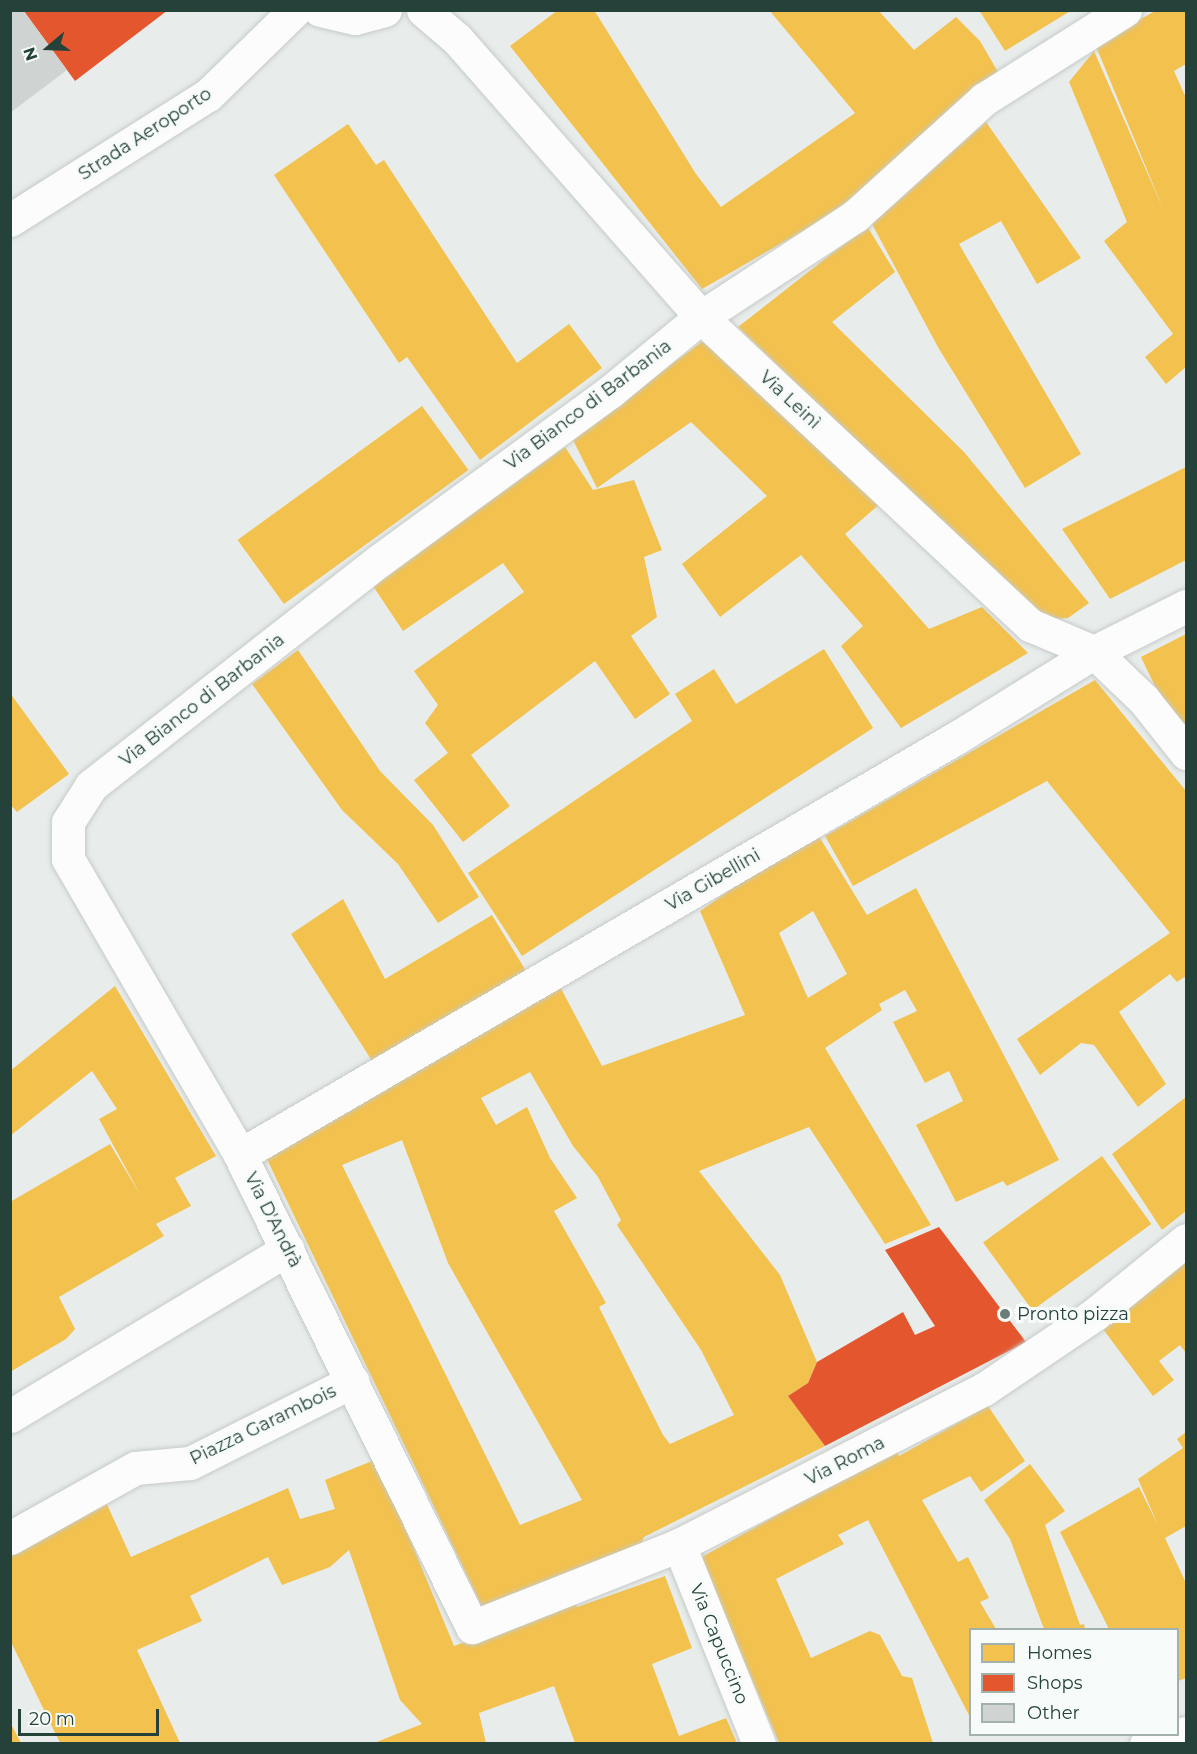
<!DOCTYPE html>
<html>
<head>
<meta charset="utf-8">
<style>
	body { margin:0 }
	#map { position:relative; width:1197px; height:1754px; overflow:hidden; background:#e8edeb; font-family:Montserrat,sans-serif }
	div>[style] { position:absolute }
	.homes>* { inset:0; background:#f2c14e; transform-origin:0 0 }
	.shops>* { inset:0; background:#e4572e }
	.building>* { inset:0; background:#cfd4d2 }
	.roads { filter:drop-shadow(0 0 2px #c5cac8) drop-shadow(0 0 2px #c5cac8) }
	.street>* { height:33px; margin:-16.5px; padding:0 16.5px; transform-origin:16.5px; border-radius:16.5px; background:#fcfcfc }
	.secondary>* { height:33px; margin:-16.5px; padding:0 16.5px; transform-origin:16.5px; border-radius:16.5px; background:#fcfcfc }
	.dots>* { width:16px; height:16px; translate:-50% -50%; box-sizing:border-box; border:3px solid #f7fbf9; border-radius:50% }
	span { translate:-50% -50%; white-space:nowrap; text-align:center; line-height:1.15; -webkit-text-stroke:6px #f7fbf9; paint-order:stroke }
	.street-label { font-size:18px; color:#24423a }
	.poi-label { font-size:18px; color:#24423a }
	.left { translate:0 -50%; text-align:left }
	.frame { position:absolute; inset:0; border:12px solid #24423a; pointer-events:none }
	.legend { position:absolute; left:969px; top:1628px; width:210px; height:108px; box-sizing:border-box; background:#f7fbf9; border:2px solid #a3b1ad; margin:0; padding:8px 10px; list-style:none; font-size:18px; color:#24423a }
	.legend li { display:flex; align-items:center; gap:12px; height:30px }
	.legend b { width:30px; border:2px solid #a3b1ad }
	.north { position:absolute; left:18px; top:18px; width:60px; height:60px; -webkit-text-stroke:4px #f7fbf9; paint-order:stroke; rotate:251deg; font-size:16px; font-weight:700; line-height:24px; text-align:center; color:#24423a }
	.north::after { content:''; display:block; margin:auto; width:21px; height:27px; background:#24423a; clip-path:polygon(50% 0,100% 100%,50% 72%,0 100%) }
	.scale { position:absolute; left:18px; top:1709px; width:141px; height:27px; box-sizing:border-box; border:3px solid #24423a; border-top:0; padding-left:8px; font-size:18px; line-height:21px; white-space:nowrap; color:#24423a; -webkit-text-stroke:4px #f7fbf9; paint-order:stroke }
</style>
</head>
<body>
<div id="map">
	<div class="homes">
		<div style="clip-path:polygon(558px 10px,594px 10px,696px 174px,721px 207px,855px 113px,769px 10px,878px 10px,914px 50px,956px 17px,980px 41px,998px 72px,873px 183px,815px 224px,702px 289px,510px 46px)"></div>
		<div style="clip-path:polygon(979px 10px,1072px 10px,1005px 51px)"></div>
		<div style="clip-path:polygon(1157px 10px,1186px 10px,1186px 64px,1174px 71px,1186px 98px,1186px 367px,1166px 384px,1145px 357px,1173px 334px,1104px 241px,1127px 222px,1069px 82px,1094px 51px,1164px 211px,1095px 44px)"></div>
		<div style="clip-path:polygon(986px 122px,1081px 258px,1037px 284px,1001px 221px,959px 244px,1081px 454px,1025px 488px,939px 349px,872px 224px)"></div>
		<div style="clip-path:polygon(348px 124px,376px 165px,384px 160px,517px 363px,569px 324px,602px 368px,480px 460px,407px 357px,399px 363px,274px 175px)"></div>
		<div style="clip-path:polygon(867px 226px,895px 272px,832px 322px,964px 452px,1089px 603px,1068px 618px,1040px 620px,738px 327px)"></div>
		<div style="clip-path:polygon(703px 341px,881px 503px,845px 534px,929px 629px,982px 607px,1028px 653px,901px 728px,841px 646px,863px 626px,801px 555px,720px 617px,682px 564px,767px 496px,691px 422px,597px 488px,572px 438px)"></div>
		<div style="left:422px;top:406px;width:79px;height:228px;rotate:54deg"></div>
		<div style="clip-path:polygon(565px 447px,593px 490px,634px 480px,662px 550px,644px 557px,657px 617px,631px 636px,670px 694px,635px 719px,595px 661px,471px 755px,510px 806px,463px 842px,414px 780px,448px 753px,425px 723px,438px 705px,414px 671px,524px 592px,503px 563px,403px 631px,373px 586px)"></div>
		<div style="clip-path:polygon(1186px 467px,1186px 560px,1110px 599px,1062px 529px)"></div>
		<div style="clip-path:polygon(1186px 634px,1186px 722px,1175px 728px,1141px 657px)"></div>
		<div style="clip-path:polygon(824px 649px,873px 728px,522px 956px,468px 873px,692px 721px,675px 694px,714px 669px,736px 704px)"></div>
		<div style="clip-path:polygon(298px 650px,380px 771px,433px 825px,479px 897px,438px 923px,398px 864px,342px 810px,252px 684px)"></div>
		<div style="clip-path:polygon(1095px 680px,1186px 791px,1186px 976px,1177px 982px,1170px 974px,1119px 1012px,1166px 1084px,1138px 1107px,1094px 1045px,1081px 1043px,1040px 1075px,1017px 1039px,1170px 933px,1047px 781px,853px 886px,825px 836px)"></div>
		<div style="clip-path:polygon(10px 693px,69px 774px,17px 812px,10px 804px)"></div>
		<div style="clip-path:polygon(evenodd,820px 838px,867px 915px,916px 888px,1059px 1160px,1007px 1186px,1003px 1181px,956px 1202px,916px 1125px,963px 1101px,949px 1071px,925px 1083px,893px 1022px,917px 1011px,905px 990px,879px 1004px,882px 1010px,825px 1048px,931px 1225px,885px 1244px,809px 1127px,699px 1171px,780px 1275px,817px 1362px,808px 1383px,788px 1396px,825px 1446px,644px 1537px,641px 1544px,484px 1611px,264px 1153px,557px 981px,602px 1066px,745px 1015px,700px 911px,764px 866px,820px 838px,813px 911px,847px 974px,808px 998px,779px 933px,813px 911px,820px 838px,530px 1072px,573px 1146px,598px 1177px,621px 1220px,617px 1225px,701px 1350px,734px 1415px,670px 1444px,663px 1435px,599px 1307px,606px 1303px,554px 1211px,577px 1198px,550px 1158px,527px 1107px,496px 1125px,481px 1098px,530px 1072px,820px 838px,402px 1140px,448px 1263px,582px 1500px,520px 1525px,342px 1165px,402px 1140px)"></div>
		<div style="clip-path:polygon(343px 899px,385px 979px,492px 915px,526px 971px,374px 1064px,291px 934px)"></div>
		<div style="clip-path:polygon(115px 986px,216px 1156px,175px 1178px,191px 1206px,156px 1224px,164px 1236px,59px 1297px,75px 1329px,66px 1339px,10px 1372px,10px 1202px,110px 1144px,141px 1196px,99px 1119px,117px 1109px,92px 1071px,10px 1136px,10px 1071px)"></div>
		<div style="clip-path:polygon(1186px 1097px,1186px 1211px,1162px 1230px,1112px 1154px)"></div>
		<div style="left:1102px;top:1156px;width:84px;height:147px;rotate:54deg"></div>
		<div style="clip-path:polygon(1186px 1254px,1186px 1353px,1180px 1345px,1159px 1361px,1174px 1380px,1153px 1396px,1097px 1321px)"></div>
		<div style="clip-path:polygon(988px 1406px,1025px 1461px,981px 1492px,970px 1476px,922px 1500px,958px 1562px,968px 1557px,989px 1598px,980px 1602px,996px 1629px,970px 1629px,970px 1717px,868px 1520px,838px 1535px,844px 1544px,776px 1579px,811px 1658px,870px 1631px,880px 1635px,902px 1676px,912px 1678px,933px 1743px,779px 1743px,700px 1558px,815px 1494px,897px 1452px,899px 1456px)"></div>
		<div style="clip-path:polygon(1186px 1432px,1186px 1526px,1165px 1538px,1186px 1583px,1186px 1678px,1178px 1681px,1178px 1629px,1109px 1629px,1060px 1532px,1139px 1487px,1158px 1525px,1138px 1479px,1183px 1448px,1177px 1439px)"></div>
		<div style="clip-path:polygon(377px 1459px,454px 1646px,575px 1602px,577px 1607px,665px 1576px,692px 1648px,652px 1664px,679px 1736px,726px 1718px,737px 1743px,575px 1743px,554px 1686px,479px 1713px,486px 1743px,374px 1743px,422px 1724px,400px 1700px,349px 1550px,330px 1567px,282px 1585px,268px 1557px,190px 1596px,202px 1621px,137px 1650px,180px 1743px,60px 1743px,10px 1640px,10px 1554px,104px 1498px,131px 1557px,288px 1488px,300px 1519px,335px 1509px,325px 1480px)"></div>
		<div style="clip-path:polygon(1030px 1464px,1065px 1511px,1045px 1525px,1080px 1625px,1084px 1624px,1085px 1629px,1044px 1629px,1010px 1539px,984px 1500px)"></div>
		<div style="clip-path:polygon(10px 1722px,21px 1743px,10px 1743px)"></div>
	</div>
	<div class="shops">
		<div style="clip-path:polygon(23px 10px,168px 10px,75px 81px)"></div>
		<div style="clip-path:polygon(939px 1227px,1026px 1342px,825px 1446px,788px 1396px,808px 1383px,817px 1362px,903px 1312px,915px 1335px,935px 1326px,885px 1250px)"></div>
	</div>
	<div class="building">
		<div style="clip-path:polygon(10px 10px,23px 10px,67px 70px,10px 113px)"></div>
	</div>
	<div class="roads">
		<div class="street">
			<div style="left:423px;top:10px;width:45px;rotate:40.5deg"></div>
			<div style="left:457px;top:39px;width:370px;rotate:48.7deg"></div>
			<div style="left:701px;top:317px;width:451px;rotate:43.1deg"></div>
			<div style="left:1030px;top:625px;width:69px;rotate:22.9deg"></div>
			<div style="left:1094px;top:652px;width:69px;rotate:43.8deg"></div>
			<div style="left:1144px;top:700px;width:68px;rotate:51.6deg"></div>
			<div style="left:1125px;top:10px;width:167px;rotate:147.7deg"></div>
			<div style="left:984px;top:99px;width:174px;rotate:137.8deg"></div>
			<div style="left:855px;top:216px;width:184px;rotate:146.7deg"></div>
			<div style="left:701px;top:317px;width:117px;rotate:140.6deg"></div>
			<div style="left:611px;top:391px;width:286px;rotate:143.8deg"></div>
			<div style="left:380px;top:560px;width:367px;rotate:142deg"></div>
			<div style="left:91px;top:786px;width:43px;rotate:122.6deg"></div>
			<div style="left:68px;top:822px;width:37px;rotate:90deg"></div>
			<div style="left:68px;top:859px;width:342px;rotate:59.8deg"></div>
			<div style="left:240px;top:1155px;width:526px;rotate:63.82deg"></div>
			<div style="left:472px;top:1627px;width:223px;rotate:-21.6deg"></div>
			<div style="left:679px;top:1545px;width:343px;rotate:-27.1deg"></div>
			<div style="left:984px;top:1389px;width:134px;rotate:-34deg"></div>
			<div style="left:1095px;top:1314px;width:117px;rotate:-39.1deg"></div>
			<div style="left:240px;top:1155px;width:829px;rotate:-30.22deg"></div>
			<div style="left:956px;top:738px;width:163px;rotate:-31.9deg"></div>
			<div style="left:1094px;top:652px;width:103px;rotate:-26.6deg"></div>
			<div style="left:10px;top:1416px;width:324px;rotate:-31deg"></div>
			<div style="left:10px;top:1538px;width:143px;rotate:-29.2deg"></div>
			<div style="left:135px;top:1468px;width:55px;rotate:-5.2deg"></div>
			<div style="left:190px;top:1463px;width:182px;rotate:-26.7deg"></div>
			<div style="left:679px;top:1545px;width:214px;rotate:68.1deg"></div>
			<div style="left:1146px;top:1744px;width:41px;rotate:-15.4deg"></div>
		</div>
		<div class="secondary">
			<div style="left:320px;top:10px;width:36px;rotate:13deg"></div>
			<div style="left:355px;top:18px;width:31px;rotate:-15deg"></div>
			<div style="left:10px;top:220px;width:234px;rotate:-32.3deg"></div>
			<div style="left:208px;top:95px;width:122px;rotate:-44.3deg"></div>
		</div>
	</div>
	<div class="dots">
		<div style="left:1005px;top:1314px;background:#697e78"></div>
	</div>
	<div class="street-label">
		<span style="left:145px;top:134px;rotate:-33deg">Strada Aeroporto</span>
		<span style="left:790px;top:400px;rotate:43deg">Via Leinì</span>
		<span style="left:588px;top:405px;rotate:-37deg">Via Bianco di Barbania</span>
		<span style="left:202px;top:700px;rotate:-38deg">Via Bianco di Barbania</span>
		<span style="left:713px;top:880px;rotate:-30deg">Via Gibellini</span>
		<span style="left:273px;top:1220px;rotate:63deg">Via D'Andrà</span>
		<span style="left:263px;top:1425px;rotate:-26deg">Piazza Garambois</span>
		<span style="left:845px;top:1461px;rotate:-27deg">Via Roma</span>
		<span style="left:719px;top:1644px;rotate:68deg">Via Capuccino</span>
	</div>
	<div class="poi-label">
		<span class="left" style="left:1017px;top:1314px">Pronto pizza</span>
	</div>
	<div class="frame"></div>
	<ul class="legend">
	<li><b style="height:16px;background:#f2c14e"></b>Homes</li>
	<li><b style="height:16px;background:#e4572e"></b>Shops</li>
	<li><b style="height:16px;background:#cfd4d2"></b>Other</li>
	</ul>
	<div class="north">N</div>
	<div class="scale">20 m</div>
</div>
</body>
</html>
